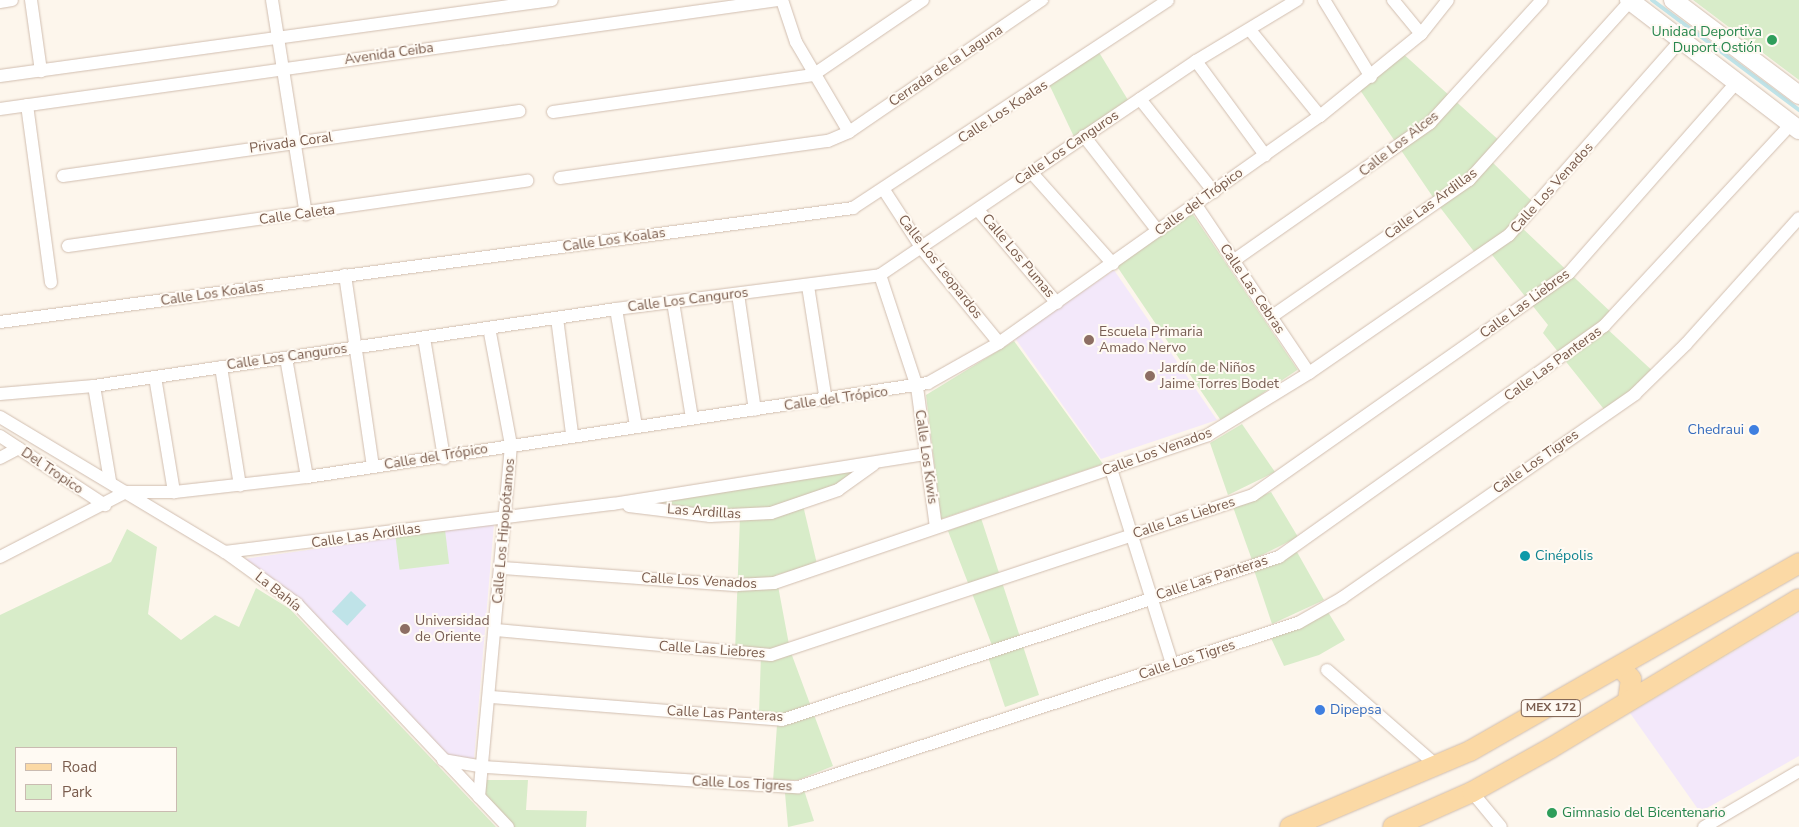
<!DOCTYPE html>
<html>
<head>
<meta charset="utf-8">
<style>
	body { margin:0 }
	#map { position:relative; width:1799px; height:827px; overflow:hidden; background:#fdf6ec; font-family:"Nunito Sans",sans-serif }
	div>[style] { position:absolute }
	.education>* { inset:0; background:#f3e8fa }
	.green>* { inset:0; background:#d8ecc9; transform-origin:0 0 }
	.water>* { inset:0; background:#bfe3e8; transform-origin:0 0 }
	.stream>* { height:4px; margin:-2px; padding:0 2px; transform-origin:2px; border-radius:2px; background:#bfe3e8 }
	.roads { filter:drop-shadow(0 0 1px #d1beb0) drop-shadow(0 0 1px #d1beb0) }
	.street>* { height:12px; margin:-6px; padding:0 6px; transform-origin:6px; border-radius:6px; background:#fff }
	.secondary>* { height:18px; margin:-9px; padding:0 9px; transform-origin:9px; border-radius:9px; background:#fff }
	.primary>* { height:20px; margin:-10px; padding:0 10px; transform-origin:10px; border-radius:10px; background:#fbd9a5 }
	.dots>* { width:14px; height:14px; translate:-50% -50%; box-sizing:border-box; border:2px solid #fffaf3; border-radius:50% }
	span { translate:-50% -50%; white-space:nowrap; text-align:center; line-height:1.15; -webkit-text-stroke:4px #fffaf3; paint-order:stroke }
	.shield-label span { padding:1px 4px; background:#fffaf3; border:1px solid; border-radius:4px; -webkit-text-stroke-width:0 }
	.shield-label { font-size:12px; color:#7a5c4d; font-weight:700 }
	.leisure-label { font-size:14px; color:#27864d }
	.right { translate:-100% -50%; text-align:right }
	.left { translate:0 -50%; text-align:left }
	.street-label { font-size:14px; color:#7a5c4d }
	.education-label { font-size:14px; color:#785e54 }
	.shop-label { font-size:14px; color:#366cbe }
	.culture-label { font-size:14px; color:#0d838f }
	.legend { position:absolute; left:15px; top:747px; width:162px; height:65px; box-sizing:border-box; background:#fffaf3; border:1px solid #cabbb1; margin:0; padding:6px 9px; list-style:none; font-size:15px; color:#7a5c4d }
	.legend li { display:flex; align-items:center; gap:10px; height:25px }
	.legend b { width:25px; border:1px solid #cabbb1 }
</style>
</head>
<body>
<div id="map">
	<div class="education">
		<div style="clip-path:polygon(1114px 270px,1217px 420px,1101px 459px,1015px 338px)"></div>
		<div style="clip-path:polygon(494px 524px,474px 759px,446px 757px,244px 559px)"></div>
		<div style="clip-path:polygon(1799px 613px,1799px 756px,1700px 812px,1630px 713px)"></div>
	</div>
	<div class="green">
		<div style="clip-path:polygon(1693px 0,1799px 0,1799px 80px)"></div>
		<div style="clip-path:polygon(1097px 49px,1131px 105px,1076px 141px,1048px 82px)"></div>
		<div style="clip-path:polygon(1400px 51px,1502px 143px,1489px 159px,1538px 207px,1520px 226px,1615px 316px,1604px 326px,1657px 375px,1607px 413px,1543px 333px,1548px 325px,1489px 251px,1479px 258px,1439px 206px,1358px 87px)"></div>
		<div style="left:1192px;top:213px;width:189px;height:92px;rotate:56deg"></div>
		<div style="clip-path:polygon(1014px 341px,1103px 464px,941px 519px,926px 395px)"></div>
		<div style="clip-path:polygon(1242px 424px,1275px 472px,1228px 495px,1210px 443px)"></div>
		<div style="clip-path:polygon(860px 469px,851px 480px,802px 501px,817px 564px,776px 575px,790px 650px,833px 766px,798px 780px,773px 781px,777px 725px,759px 714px,761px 654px,735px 652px,740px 517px,654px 501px)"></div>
		<div style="clip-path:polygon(1271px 492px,1298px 537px,1252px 560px,1233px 507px)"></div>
		<div style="clip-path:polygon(981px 518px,1039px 695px,1005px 707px,986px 651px,993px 648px,948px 531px)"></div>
		<div style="clip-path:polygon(evenodd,127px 529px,157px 547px,148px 614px,181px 640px,215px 615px,239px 627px,256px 588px,290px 609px,496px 827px,0 827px,0 615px,111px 562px,127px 529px,16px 748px,176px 748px,176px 811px,16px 811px,16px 748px)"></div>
		<div style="left:445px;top:530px;width:34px;height:50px;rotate:83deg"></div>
		<div style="clip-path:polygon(1297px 552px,1324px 600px,1272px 624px,1254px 570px)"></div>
		<div style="clip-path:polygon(1328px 612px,1345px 640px,1319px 655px,1284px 666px,1270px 636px)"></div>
		<div style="clip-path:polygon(486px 780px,528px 780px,526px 810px,587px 811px,586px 827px,511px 827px,483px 799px)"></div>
		<div style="clip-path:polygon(804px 790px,814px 821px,788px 827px,785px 793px)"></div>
	</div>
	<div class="water">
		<div style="left:351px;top:591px;width:21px;height:28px;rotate:43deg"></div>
	</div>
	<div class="stream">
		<div style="left:1652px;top:0;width:184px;rotate:36.8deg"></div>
	</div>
	<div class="roads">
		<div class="street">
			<div style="left:31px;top:0;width:72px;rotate:82deg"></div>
			<div style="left:272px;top:0;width:217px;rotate:81deg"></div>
			<div style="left:782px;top:0;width:44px;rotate:71.6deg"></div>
			<div style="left:796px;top:42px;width:104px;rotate:59.5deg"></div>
			<div style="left:1324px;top:0;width:90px;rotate:58.6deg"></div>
			<div style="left:1393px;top:0;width:44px;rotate:50.5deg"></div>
			<div style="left:0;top:2px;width:12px;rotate:-9deg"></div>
			<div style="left:1250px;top:30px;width:111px;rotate:50.9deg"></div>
			<div style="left:1196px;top:61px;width:117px;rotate:53.7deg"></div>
			<div style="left:0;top:76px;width:557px;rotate:-7.84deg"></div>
			<div style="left:1140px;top:99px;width:119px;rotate:51.5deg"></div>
			<div style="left:27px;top:105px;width:179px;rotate:82.3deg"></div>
			<div style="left:0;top:109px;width:787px;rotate:-7.97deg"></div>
			<div style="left:553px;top:112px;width:263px;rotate:-8.1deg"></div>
			<div style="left:813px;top:75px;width:133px;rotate:-34.3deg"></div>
			<div style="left:1084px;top:136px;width:120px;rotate:52.1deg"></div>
			<div style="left:1031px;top:172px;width:123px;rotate:48.3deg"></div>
			<div style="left:63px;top:176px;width:461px;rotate:-8.1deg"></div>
			<div style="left:560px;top:178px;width:271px;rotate:-7.9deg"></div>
			<div style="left:828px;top:141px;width:23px;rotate:-23deg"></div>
			<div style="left:849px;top:132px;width:234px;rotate:-34.4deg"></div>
			<div style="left:884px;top:190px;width:72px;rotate:57deg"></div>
			<div style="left:923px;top:250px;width:120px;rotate:50.7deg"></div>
			<div style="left:1196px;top:205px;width:202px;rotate:56.1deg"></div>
			<div style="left:978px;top:210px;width:122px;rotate:49.7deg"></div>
			<div style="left:68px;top:246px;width:464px;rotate:-8.1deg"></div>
			<div style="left:1233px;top:261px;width:241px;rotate:-35deg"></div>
			<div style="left:1430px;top:123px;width:166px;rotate:-47.7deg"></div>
			<div style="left:345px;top:275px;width:194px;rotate:81.7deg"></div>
			<div style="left:880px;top:275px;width:118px;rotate:71.7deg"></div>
			<div style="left:917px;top:387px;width:141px;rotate:82.3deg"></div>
			<div style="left:808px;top:286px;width:116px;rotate:81.1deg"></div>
			<div style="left:738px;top:294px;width:117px;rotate:81.7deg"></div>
			<div style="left:673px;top:302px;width:118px;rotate:80.7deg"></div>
			<div style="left:616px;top:309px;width:119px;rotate:80.3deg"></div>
			<div style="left:1271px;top:317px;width:241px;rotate:-34.7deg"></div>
			<div style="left:1469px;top:180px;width:241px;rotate:-48deg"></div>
			<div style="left:557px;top:318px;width:117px;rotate:82.6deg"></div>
			<div style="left:0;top:322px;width:861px;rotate:-7.61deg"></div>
			<div style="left:853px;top:208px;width:377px;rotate:-33.4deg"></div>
			<div style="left:424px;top:338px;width:122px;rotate:80.5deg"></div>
			<div style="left:286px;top:358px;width:121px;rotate:80deg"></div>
			<div style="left:221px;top:367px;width:120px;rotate:80.9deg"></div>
			<div style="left:155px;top:377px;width:117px;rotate:80.6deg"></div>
			<div style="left:94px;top:386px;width:96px;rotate:80.4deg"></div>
			<div style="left:0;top:394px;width:94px;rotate:-4.9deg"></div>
			<div style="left:94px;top:386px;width:528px;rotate:-8.39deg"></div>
			<div style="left:616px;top:309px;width:266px;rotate:-7.3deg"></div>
			<div style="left:880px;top:275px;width:382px;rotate:-34.1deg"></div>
			<div style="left:1196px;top:61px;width:118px;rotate:-31.1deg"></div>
			<div style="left:0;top:417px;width:262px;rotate:31deg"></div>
			<div style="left:225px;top:552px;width:89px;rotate:35.8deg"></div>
			<div style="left:297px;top:604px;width:307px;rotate:46.6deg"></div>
			<div style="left:0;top:436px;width:126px;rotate:33.3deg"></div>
			<div style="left:0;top:458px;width:21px;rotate:-28deg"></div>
			<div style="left:1111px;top:469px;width:204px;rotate:72.6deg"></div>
			<div style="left:629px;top:506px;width:82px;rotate:7deg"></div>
			<div style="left:710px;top:516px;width:61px;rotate:-2.8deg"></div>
			<div style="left:771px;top:513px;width:71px;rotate:-18.9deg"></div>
			<div style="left:838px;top:490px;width:44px;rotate:-35.8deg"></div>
			<div style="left:225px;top:552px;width:391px;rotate:-7.1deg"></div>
			<div style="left:613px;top:504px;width:316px;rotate:-9.1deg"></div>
			<div style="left:0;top:557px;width:142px;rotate:-27.3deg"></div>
			<div style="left:126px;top:492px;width:48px"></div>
			<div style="left:174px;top:492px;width:134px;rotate:-6.4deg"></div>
			<div style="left:307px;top:477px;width:628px;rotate:-8.61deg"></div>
			<div style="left:928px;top:383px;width:81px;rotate:-29.4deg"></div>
			<div style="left:999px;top:343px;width:393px;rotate:-35.3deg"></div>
			<div style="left:1320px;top:116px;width:130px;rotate:-39.1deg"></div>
			<div style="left:1421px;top:34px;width:43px;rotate:-51.5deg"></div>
			<div style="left:503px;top:568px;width:235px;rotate:4.2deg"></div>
			<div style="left:737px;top:585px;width:37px;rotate:-3deg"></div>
			<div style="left:774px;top:583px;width:459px;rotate:-18.8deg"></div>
			<div style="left:1208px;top:435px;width:119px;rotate:-31.5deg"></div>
			<div style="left:1309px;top:373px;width:243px;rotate:-34.6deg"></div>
			<div style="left:1509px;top:235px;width:260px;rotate:-48.6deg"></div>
			<div style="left:496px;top:630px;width:276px;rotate:5.2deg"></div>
			<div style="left:771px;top:655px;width:508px;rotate:-18.36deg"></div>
			<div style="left:1253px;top:495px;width:386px;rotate:-35.1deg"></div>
			<div style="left:1569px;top:273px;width:253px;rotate:-48.7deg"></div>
			<div style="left:1327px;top:670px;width:147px;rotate:41.1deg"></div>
			<div style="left:491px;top:697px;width:292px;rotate:4.5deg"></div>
			<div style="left:782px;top:720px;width:523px;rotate:-18.16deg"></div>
			<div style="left:1279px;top:557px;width:399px;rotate:-35.4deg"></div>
			<div style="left:1604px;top:326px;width:275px;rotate:-47.2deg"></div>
			<div style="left:443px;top:760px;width:43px;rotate:9.5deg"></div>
			<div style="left:485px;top:767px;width:314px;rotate:3.7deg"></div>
			<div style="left:798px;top:787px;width:526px;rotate:-18.16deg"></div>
			<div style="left:1298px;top:623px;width:51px;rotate:-29.6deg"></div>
			<div style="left:1342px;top:598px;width:357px;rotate:-34.8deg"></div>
			<div style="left:1635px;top:394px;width:71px;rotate:-44.4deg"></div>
			<div style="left:1686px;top:344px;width:169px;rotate:-48.1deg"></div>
			<div style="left:1472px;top:792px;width:45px;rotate:50.4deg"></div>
			<div style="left:479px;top:797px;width:353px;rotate:-84.8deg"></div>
			<div style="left:511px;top:445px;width:119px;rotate:-100.6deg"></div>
			<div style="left:1704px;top:827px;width:110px;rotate:-30.5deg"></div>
		</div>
		<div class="secondary">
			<div style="left:1629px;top:0;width:214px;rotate:37.4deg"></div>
			<div style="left:1673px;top:0;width:158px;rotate:37deg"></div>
		</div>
		<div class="primary">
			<div style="left:1620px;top:667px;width:16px;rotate:47deg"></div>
			<div style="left:1631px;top:679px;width:22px;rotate:98deg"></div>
			<div style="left:1290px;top:827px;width:195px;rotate:-22.9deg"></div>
			<div style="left:1470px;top:751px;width:379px;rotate:-29.7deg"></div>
			<div style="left:1393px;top:827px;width:86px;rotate:-23.9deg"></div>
			<div style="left:1472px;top:792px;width:90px;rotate:-29.1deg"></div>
			<div style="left:1551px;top:748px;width:289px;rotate:-31deg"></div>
		</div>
	</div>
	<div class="dots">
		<div style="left:1772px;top:40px;background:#2e9e5b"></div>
		<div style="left:1089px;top:340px;background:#8d6e63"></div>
		<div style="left:1150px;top:376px;background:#8d6e63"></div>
		<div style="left:1754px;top:430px;background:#3f7fe0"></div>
		<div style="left:1525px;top:556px;background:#0f9aa8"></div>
		<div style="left:405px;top:629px;background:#8d6e63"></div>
		<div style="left:1320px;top:710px;background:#3f7fe0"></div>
		<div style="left:1552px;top:813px;background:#2e9e5b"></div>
	</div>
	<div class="shield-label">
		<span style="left:1551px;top:708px">MEX 172</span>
	</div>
	<div class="leisure-label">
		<span class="right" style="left:1762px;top:40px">Unidad Deportiva<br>Duport Ostión</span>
		<span class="left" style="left:1562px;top:813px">Gimnasio del Bicentenario</span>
	</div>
	<div class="street-label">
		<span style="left:389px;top:54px;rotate:-8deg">Avenida Ceiba</span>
		<span style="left:946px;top:66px;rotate:-34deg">Cerrada de la Laguna</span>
		<span style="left:1003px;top:112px;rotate:-33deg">Calle Los Koalas</span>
		<span style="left:291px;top:143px;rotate:-8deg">Privada Coral</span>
		<span style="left:1399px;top:144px;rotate:-38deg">Calle Los Alces</span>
		<span style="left:1067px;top:148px;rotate:-34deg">Calle Los Canguros</span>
		<span style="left:1552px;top:188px;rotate:-48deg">Calle Los Venados</span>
		<span style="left:1199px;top:202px;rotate:-36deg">Calle del Trópico</span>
		<span style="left:1431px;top:204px;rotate:-36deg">Calle Las Ardillas</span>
		<span style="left:297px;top:215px;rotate:-8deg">Calle Caleta</span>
		<span style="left:614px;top:240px;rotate:-8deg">Calle Los Koalas</span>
		<span style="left:1018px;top:256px;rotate:50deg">Calle Los Pumas</span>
		<span style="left:940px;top:267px;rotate:52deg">Calle Los Leopardos</span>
		<span style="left:1252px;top:289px;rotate:56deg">Calle Las Cebras</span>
		<span style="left:212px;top:294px;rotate:-8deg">Calle Los Koalas</span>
		<span style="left:688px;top:300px;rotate:-7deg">Calle Los Canguros</span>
		<span style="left:1525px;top:304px;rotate:-36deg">Calle Las Liebres</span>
		<span style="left:287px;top:357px;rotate:-8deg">Calle Los Canguros</span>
		<span style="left:1553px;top:364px;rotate:-36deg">Calle Las Panteras</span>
		<span style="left:836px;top:399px;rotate:-8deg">Calle del Trópico</span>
		<span style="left:1157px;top:452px;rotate:-20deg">Calle Los Venados</span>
		<span style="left:436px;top:457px;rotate:-9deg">Calle del Trópico</span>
		<span style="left:926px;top:457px;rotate:82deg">Calle Los Kiwis</span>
		<span style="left:1536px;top:462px;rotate:-35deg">Calle Los Tigres</span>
		<span style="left:52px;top:471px;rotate:34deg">Del Tropico</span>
		<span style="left:704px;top:512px;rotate:4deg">Las Ardillas</span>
		<span style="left:1184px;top:518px;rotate:-18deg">Calle Las Liebres</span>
		<span style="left:504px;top:531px;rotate:-85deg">Calle Los Hipopótamos</span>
		<span style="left:366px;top:536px;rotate:-8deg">Calle Las Ardillas</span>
		<span style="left:1212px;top:578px;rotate:-18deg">Calle Las Panteras</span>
		<span style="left:699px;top:581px;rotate:3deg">Calle Los Venados</span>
		<span style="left:278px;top:592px;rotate:38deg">La Bahía</span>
		<span style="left:712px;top:650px;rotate:4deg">Calle Las Liebres</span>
		<span style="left:1187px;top:660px;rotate:-18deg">Calle Los Tigres</span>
		<span style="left:725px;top:714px;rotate:3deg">Calle Las Panteras</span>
		<span style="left:742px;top:784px;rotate:3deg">Calle Los Tigres</span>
	</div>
	<div class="education-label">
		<span class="left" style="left:1099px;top:340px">Escuela Primaria<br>Amado Nervo</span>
		<span class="left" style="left:1160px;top:376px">Jardín de Niños<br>Jaime Torres Bodet</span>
		<span class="left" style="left:415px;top:629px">Universidad<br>de Oriente</span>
	</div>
	<div class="shop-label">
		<span class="right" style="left:1744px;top:430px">Chedraui</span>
		<span class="left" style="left:1330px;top:710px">Dipepsa</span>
	</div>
	<div class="culture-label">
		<span class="left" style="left:1535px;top:556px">Cinépolis</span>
	</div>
	<ul class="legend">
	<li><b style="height:6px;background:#fbd9a5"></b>Road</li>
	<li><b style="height:14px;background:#d8ecc9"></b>Park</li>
	</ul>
</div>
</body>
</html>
